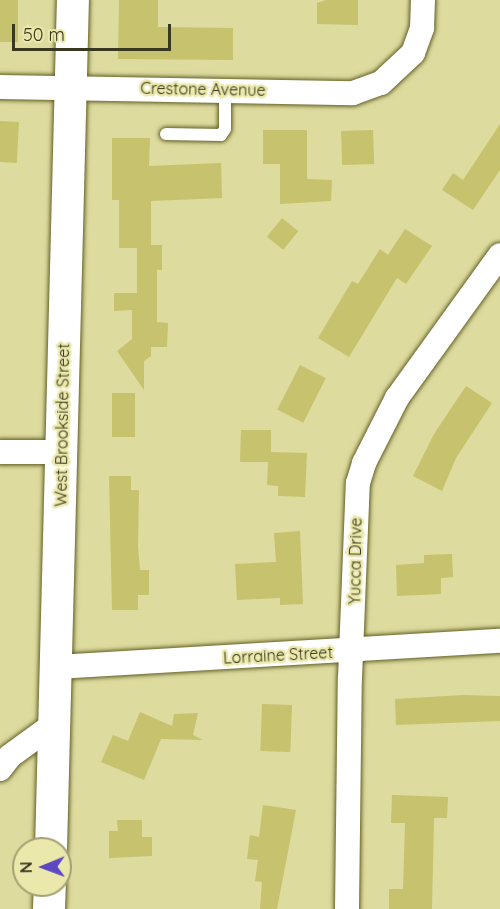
<!DOCTYPE html>
<html>
<head>
<meta charset="utf-8">
<style>
	body { margin:0 }
	#map { position:relative; width:500px; height:909px; overflow:hidden; background:#dddb9e; font-family:Quicksand,sans-serif }
	div>[style] { position:absolute }
	.building>* { inset:0; background:#c6c26e; transform-origin:0 0 }
	.roads { filter:drop-shadow(0 0 2px #636026) drop-shadow(0 0 2px #636026) }
	.service>* { height:12px; margin:-6px; padding:0 6px; transform-origin:6px; border-radius:6px; background:#fff }
	.minor>* { height:24px; margin:-12px; padding:0 12px; transform-origin:12px; border-radius:12px; background:#fff }
	.tertiary>* { height:32px; margin:-16px; padding:0 16px; transform-origin:16px; border-radius:16px; background:#fff }
	span { translate:-50% -50%; white-space:nowrap; text-align:center; line-height:1.15; -webkit-text-stroke:5px #eae8ab; paint-order:stroke }
	.street-label { font-size:16px; color:#38371f }
	.north { position:absolute; left:12px; top:837px; width:60px; height:60px; box-sizing:border-box; background:#eae8ab; border:2px solid #a3a173; border-radius:50%; rotate:269deg; font-size:16px; font-weight:700; line-height:24px; text-align:center; color:#38371f }
	.north::after { content:''; display:block; margin:auto; width:21px; height:27px; background:#5e48c1; clip-path:polygon(50% 0,100% 100%,50% 72%,0 100%) }
	.scale { position:absolute; left:12px; top:24px; width:159px; height:27px; box-sizing:border-box; border:3px solid #38371f; border-top:0; padding-left:8px; font-size:18px; line-height:21px; white-space:nowrap; color:#38371f; -webkit-text-stroke:4px #eae8ab; paint-order:stroke }
</style>
</head>
<body>
<div id="map">
	<div class="building">
		<div style="left:0;top:0;width:18px;height:42px"></div>
		<div style="clip-path:polygon(119px 0,158px 0,158px 27px,233px 28px,233px 60px,118px 59px)"></div>
		<div style="clip-path:polygon(326px 0,358px 0,358px 25px,317px 24px,317px 3px)"></div>
		<div style="left:0;top:121px;width:19px;height:41px;rotate:3deg"></div>
		<div style="clip-path:polygon(500px 124px,500px 170px,473px 210px,442px 190px,453px 173px,463px 180px)"></div>
		<div style="clip-path:polygon(263px 130px,307px 130px,307px 179px,332px 180px,331px 201px,280px 204px,280px 164px,263px 164px)"></div>
		<div style="left:373px;top:130px;width:34px;height:32px;rotate:88deg"></div>
		<div style="clip-path:polygon(112px 138px,150px 138px,149px 166px,221px 163px,222px 198px,151px 201px,151px 245px,162px 245px,162px 270px,157px 270px,157px 322px,168px 323px,167px 347px,151px 347px,151px 356px,144px 361px,144px 390px,117px 351px,132px 339px,132px 310px,114px 311px,114px 293px,137px 293px,137px 248px,119px 248px,119px 200px,112px 200px)"></div>
		<div style="left:282px;top:218px;width:21px;height:24px;rotate:39deg"></div>
		<div style="clip-path:polygon(405px 229px,432px 246px,406px 284px,397px 278px,349px 357px,318px 338px,352px 281px,358px 284px,380px 249px,388px 255px)"></div>
		<div style="left:300px;top:365px;width:29px;height:50px;rotate:27deg"></div>
		<div style="clip-path:polygon(466px 386px,492px 403px,456px 458px,442px 491px,413px 476px,434px 434px)"></div>
		<div style="left:112px;top:393px;width:23px;height:44px"></div>
		<div style="clip-path:polygon(241px 430px,271px 430px,271px 452px,307px 453px,305px 497px,278px 496px,278px 486px,267px 485px,268px 462px,240px 462px)"></div>
		<div style="clip-path:polygon(109px 476px,131px 476px,131px 490px,139px 490px,138px 547px,140px 570px,149px 570px,149px 595px,138px 595px,138px 610px,112px 610px)"></div>
		<div style="clip-path:polygon(300px 531px,303px 604px,280px 605px,280px 598px,237px 600px,235px 564px,276px 562px,274px 533px)"></div>
		<div style="clip-path:polygon(452px 554px,453px 577px,441px 578px,441px 594px,397px 596px,396px 565px,424px 563px,424px 555px)"></div>
		<div style="clip-path:polygon(463px 695px,500px 696px,500px 721px,396px 725px,395px 699px)"></div>
		<div style="left:262px;top:704px;width:30px;height:47px;rotate:2deg"></div>
		<div style="clip-path:polygon(140px 712px,172px 726px,174px 714px,198px 713px,193px 735px,203px 740px,161px 739px,144px 780px,101px 762px,113px 735px,128px 741px)"></div>
		<div style="clip-path:polygon(392px 795px,448px 797px,447px 818px,434px 818px,432px 909px,389px 909px,389px 889px,403px 889px,405px 823px,391px 823px)"></div>
		<div style="clip-path:polygon(263px 805px,296px 810px,277px 909px,260px 909px,262px 882px,255px 881px,258px 860px,247px 859px,250px 835px,259px 837px)"></div>
		<div style="clip-path:polygon(117px 820px,142px 820px,142px 837px,152px 837px,152px 856px,109px 858px,109px 831px,118px 831px)"></div>
	</div>
	<div class="roads">
		<div class="service">
			<div style="left:166px;top:134px;width:55px;rotate:1deg"></div>
			<div style="left:221px;top:135px;width:7px;rotate:-56deg"></div>
			<div style="left:225px;top:129px;width:40px;rotate:-90deg"></div>
		</div>
		<div class="minor">
			<div style="left:0;top:87px;width:353px;rotate:1deg"></div>
			<div style="left:353px;top:93px;width:30px;rotate:-20deg"></div>
			<div style="left:381px;top:83px;width:44px;rotate:-43.2deg"></div>
			<div style="left:413px;top:53px;width:27px;rotate:-70deg"></div>
			<div style="left:422px;top:28px;width:28px;rotate:-88deg"></div>
			<div style="left:0;top:452px;width:61px"></div>
			<div style="left:56px;top:667px;width:445px;rotate:-3.4deg"></div>
			<div style="left:0;top:769px;width:16px;rotate:-52deg"></div>
			<div style="left:10px;top:756px;width:54px;rotate:-36deg"></div>
			<div style="left:347px;top:909px;width:231px;rotate:-89.3deg"></div>
			<div style="left:350px;top:678px;width:195px;rotate:-87.7deg"></div>
			<div style="left:358px;top:483px;width:21px;rotate:-73deg"></div>
			<div style="left:364px;top:463px;width:73px;rotate:-63.1deg"></div>
			<div style="left:397px;top:398px;width:176px;rotate:-54.2deg"></div>
		</div>
		<div class="tertiary">
			<div style="left:51px;top:849px;width:849px;rotate:-88.52deg"></div>
			<div style="left:49px;top:909px;width:24px;rotate:-88deg"></div>
		</div>
	</div>
	<div class="street-label">
		<span style="left:203px;top:89px;rotate:1deg">Crestone Avenue</span>
		<span style="left:62px;top:425px;rotate:-89deg">West Brookside Street</span>
		<span style="left:355px;top:561px;rotate:-89deg">Yucca Drive</span>
		<span style="left:278px;top:655px;rotate:-3deg">Lorraine Street</span>
	</div>
	<div class="north">N</div>
	<div class="scale">50 m</div>
</div>
</body>
</html>
